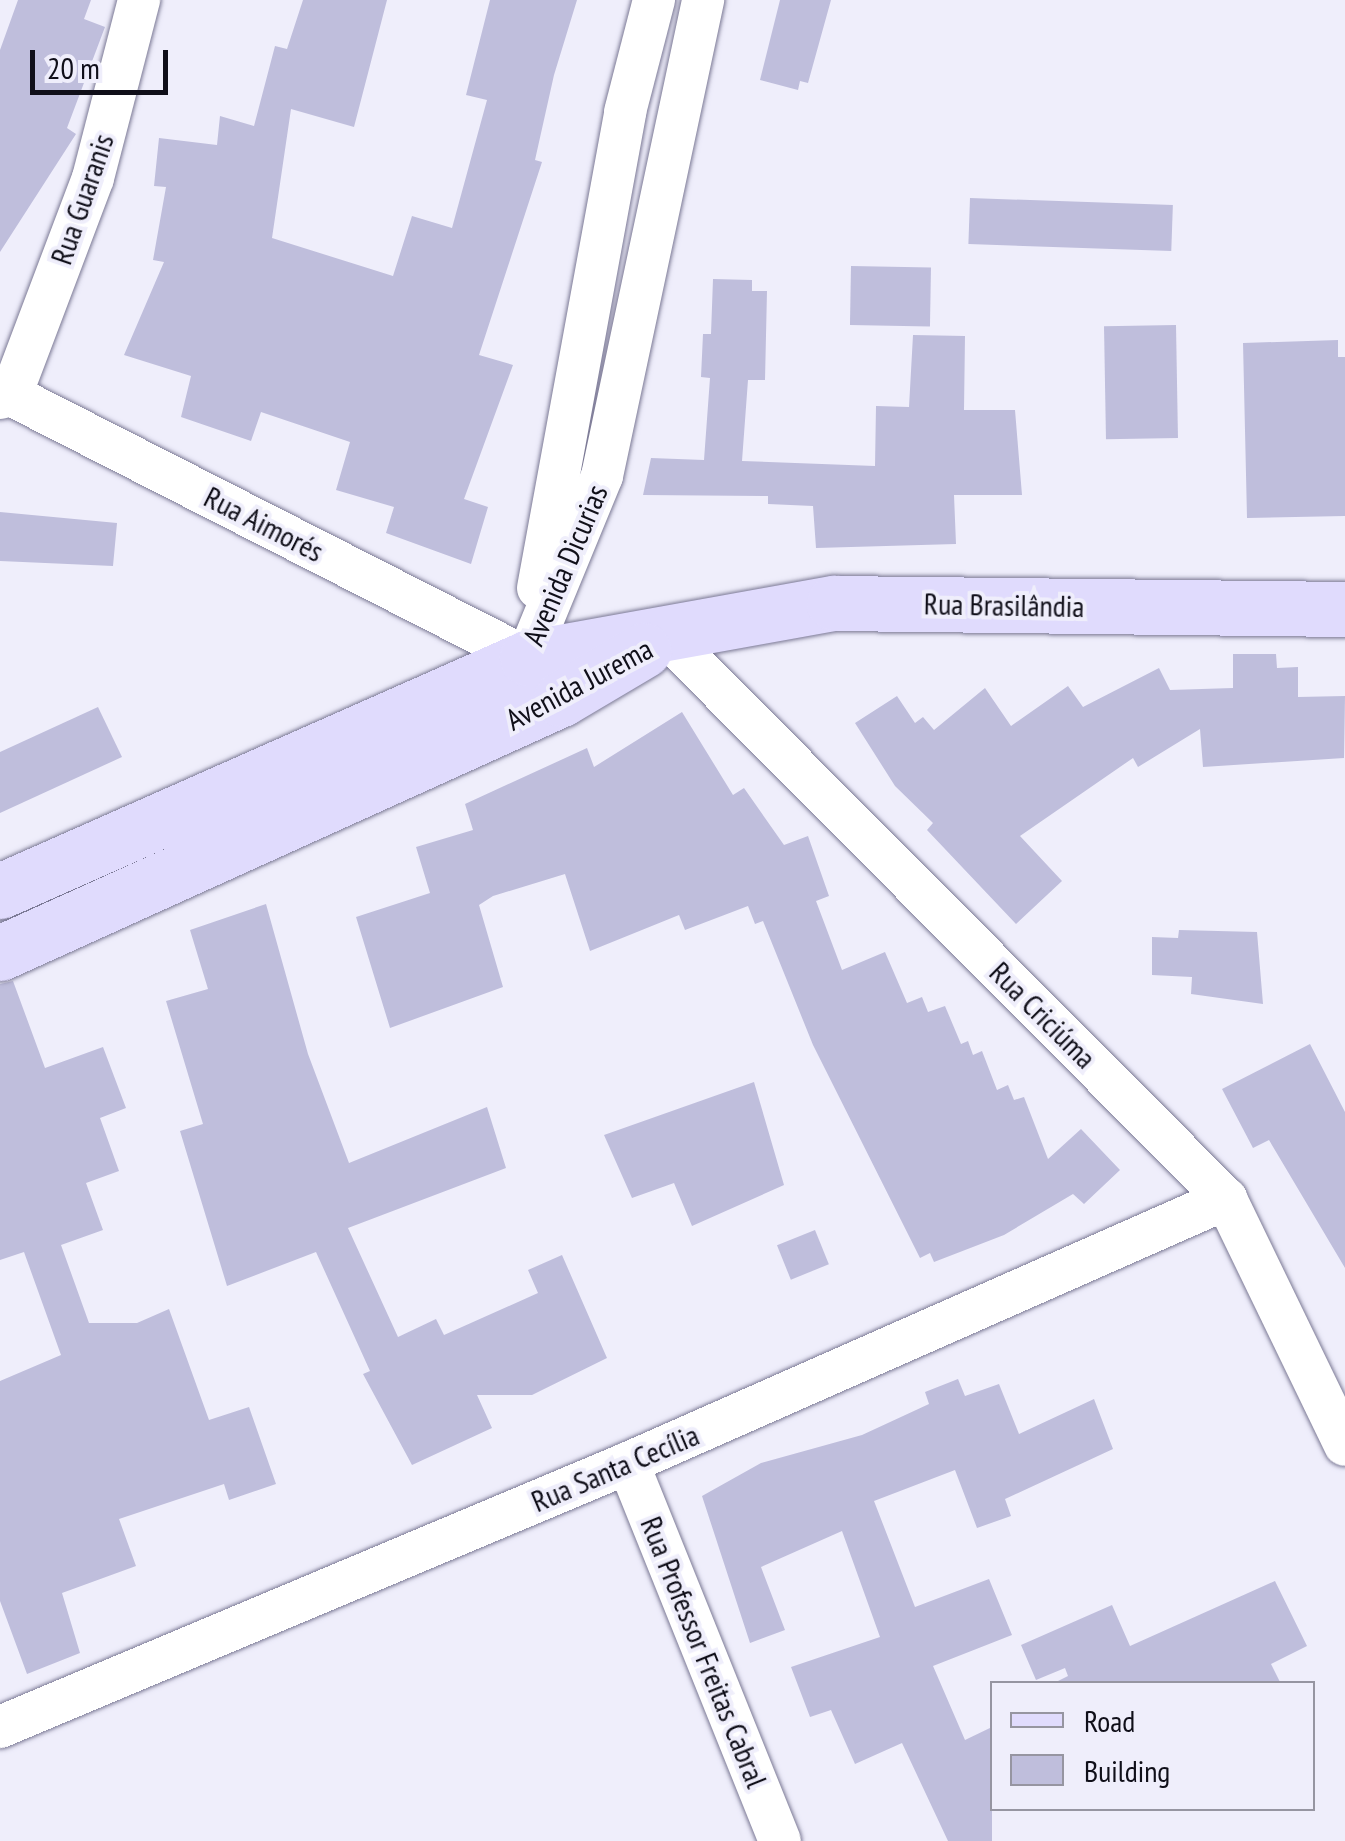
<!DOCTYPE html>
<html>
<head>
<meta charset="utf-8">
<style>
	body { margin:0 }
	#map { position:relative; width:1345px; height:1841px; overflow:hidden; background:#efeefb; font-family:"PT Sans Narrow",sans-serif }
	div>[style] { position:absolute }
	.building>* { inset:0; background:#bfbedc; transform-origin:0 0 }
	.roads { filter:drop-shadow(0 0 2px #7b7995) drop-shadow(0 0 2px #7b7995) }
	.minor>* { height:42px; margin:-21px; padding:0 21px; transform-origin:21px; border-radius:21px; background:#fff }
	.secondary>* { height:55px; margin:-27.5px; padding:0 27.5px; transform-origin:27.5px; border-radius:27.5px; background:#e0dbfd }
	span { translate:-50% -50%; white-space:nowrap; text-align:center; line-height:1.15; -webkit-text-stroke:8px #efeefb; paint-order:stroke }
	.street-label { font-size:30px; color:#100f19 }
	.legend { position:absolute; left:990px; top:1681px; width:325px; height:130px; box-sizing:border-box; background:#efeefb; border:2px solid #9695a1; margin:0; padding:12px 18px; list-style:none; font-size:30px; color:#100f19 }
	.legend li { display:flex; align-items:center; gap:20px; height:50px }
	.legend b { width:50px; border:2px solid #9695a1 }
	.scale { position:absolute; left:30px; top:50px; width:138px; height:45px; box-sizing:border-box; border:5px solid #100f19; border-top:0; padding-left:12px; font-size:30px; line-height:35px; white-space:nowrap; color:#100f19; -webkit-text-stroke:8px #efeefb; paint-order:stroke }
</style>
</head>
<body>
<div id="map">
	<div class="building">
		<div style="clip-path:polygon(18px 0,91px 0,84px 19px,105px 27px,67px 128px,76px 134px,0 252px,0 50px)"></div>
		<div style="clip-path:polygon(303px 0,387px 0,354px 127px,291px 109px,272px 238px,393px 276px,412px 216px,452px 228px,487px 100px,466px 95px,490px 0,577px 0,554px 75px,535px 160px,542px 162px,479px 355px,513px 365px,464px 499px,488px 507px,471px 564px,386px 533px,394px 507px,336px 490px,350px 442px,261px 412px,251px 441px,181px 417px,191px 376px,124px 355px,164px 262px,153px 260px,166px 187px,154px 186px,159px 138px,217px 145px,220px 116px,254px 126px,275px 46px,287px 49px)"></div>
		<div style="clip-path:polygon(780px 0,831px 0,808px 83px,800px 81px,798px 90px,760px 80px)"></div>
		<div style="left:970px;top:198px;width:203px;height:46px;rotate:2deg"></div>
		<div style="left:851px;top:266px;width:80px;height:59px;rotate:1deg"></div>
		<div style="clip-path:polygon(713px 279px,752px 280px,752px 291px,767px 291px,765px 380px,748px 380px,742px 461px,875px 466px,876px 406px,909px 407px,913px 335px,965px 336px,964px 410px,1015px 410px,1022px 495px,954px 495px,956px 544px,816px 548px,813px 506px,768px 504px,768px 496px,643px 495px,651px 458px,704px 460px,710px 378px,701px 377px,703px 334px,711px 334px)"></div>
		<div style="left:1176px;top:325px;width:113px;height:72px;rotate:89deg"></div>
		<div style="clip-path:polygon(1338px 340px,1338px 357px,1345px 357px,1345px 516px,1247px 518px,1243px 343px)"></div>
		<div style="clip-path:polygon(0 512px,117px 523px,113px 566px,0 561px)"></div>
		<div style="clip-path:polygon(1233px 654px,1276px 654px,1277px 668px,1298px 667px,1298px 697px,1345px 696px,1344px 758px,1203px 767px,1200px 729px,1138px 767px,1133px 758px,1020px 836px,1062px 881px,1016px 924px,927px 830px,933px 823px,895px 786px,855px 723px,897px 696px,915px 723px,923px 717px,934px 730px,985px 688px,1011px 726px,1068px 686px,1083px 707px,1159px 668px,1170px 690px,1233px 688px)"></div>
		<div style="clip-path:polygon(98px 707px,122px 757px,0 813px,0 752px)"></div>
		<div style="clip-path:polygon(682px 712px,733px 795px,744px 788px,784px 845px,808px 836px,829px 896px,816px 901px,842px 970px,885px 952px,907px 1003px,922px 997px,928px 1012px,945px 1006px,961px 1044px,968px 1041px,973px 1055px,982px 1051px,997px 1090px,1008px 1085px,1014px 1100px,1024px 1097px,1048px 1159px,1081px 1129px,1120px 1170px,1084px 1204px,1073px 1194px,1004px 1235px,934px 1262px,930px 1253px,920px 1258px,813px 1045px,763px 921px,755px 924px,748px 906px,685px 930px,679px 915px,590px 951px,565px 874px,493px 896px,479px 905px,503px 987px,390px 1028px,356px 917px,430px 893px,416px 847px,473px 830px,465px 804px,587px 748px,594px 767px)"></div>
		<div style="clip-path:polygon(266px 904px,308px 1054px,349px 1163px,487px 1107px,506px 1168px,348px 1228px,398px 1337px,436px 1319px,444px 1335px,538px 1293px,528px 1270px,562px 1255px,607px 1358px,532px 1395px,477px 1395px,492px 1428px,412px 1465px,363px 1374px,370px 1371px,316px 1252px,227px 1286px,180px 1131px,203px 1124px,166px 1001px,208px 989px,190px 930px)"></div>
		<div style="clip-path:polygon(1179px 930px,1257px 932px,1263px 1004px,1191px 994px,1192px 977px,1152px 975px,1152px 937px,1178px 938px)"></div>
		<div style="clip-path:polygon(13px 981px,45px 1068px,103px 1047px,126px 1108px,100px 1118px,119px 1171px,86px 1183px,103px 1230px,61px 1245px,89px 1323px,137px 1323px,169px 1309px,209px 1420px,249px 1407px,276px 1484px,229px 1500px,224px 1484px,119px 1519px,136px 1566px,62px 1593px,80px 1653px,27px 1674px,0 1601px,0 1381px,61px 1355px,24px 1252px,0 1260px,0 984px)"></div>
		<div style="clip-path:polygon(1310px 1044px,1345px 1112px,1345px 1268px,1269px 1140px,1253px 1148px,1222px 1089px)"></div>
		<div style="clip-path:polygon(754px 1082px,784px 1185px,692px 1226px,674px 1183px,632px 1198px,604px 1135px)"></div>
		<div style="left:815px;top:1230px;width:37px;height:41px;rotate:68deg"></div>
		<div style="clip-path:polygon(958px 1379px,965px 1396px,999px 1384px,1019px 1434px,1094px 1399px,1113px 1449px,1005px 1499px,1011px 1516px,977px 1528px,955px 1470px,874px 1501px,915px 1607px,989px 1579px,1012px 1635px,933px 1666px,965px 1740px,992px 1727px,992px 1841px,948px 1841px,902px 1743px,855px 1764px,831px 1710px,810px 1717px,791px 1667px,880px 1637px,842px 1531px,761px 1567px,785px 1630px,750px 1643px,702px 1496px,761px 1463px,862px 1435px,929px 1404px,925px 1392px)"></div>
		<div style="clip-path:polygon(1275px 1581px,1307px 1646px,1271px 1664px,1281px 1684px,1052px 1684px,1068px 1676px,1065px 1668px,1036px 1680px,1021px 1645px,1112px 1605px,1130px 1646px)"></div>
	</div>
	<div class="roads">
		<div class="minor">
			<div style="left:11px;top:395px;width:232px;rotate:-69.3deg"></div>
			<div style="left:93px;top:178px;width:184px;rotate:-75.5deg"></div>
			<div style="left:0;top:398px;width:11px;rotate:-15deg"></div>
			<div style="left:11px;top:395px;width:579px;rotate:27.01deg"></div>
			<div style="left:538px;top:588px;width:484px;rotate:-79.6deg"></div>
			<div style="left:625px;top:112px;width:116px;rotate:-75.5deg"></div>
			<div style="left:667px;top:637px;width:793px;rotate:45.15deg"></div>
			<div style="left:1226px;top:1199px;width:273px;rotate:64.2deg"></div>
			<div style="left:527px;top:658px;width:197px;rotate:-67.6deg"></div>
			<div style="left:602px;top:476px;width:487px;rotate:-78deg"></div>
			<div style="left:628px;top:1463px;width:407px;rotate:68.1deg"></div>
			<div style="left:0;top:1727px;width:681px;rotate:-22.8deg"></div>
			<div style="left:628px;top:1463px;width:654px;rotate:-23.82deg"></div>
		</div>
		<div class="secondary">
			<div style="left:0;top:891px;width:576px;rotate:-23.85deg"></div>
			<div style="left:527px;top:658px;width:312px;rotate:-10.2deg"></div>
			<div style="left:834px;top:603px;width:511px;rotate:0.67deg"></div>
			<div style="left:0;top:953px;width:616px;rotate:-24.36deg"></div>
			<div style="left:561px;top:699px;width:96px;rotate:-30.6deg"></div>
		</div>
	</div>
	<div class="street-label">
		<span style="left:82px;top:199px;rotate:-71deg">Rua Guaranis</span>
		<span style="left:264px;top:524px;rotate:27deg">Rua Aimorés</span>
		<span style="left:565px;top:565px;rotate:-67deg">Avenida Dicurias</span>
		<span style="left:1004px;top:605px;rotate:1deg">Rua Brasilândia</span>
		<span style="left:579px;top:684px;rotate:-28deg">Avenida Jurema</span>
		<span style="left:1043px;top:1015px;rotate:45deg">Rua Criciúma</span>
		<span style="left:615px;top:1468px;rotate:-23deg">Rua Santa Cecília</span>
		<span style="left:704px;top:1652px;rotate:68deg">Rua Professor Freitas Cabral</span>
	</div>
	<ul class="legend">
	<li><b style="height:12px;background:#e0dbfd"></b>Road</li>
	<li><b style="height:28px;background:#bfbedc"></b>Building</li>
	</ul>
	<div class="scale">20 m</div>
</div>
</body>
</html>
